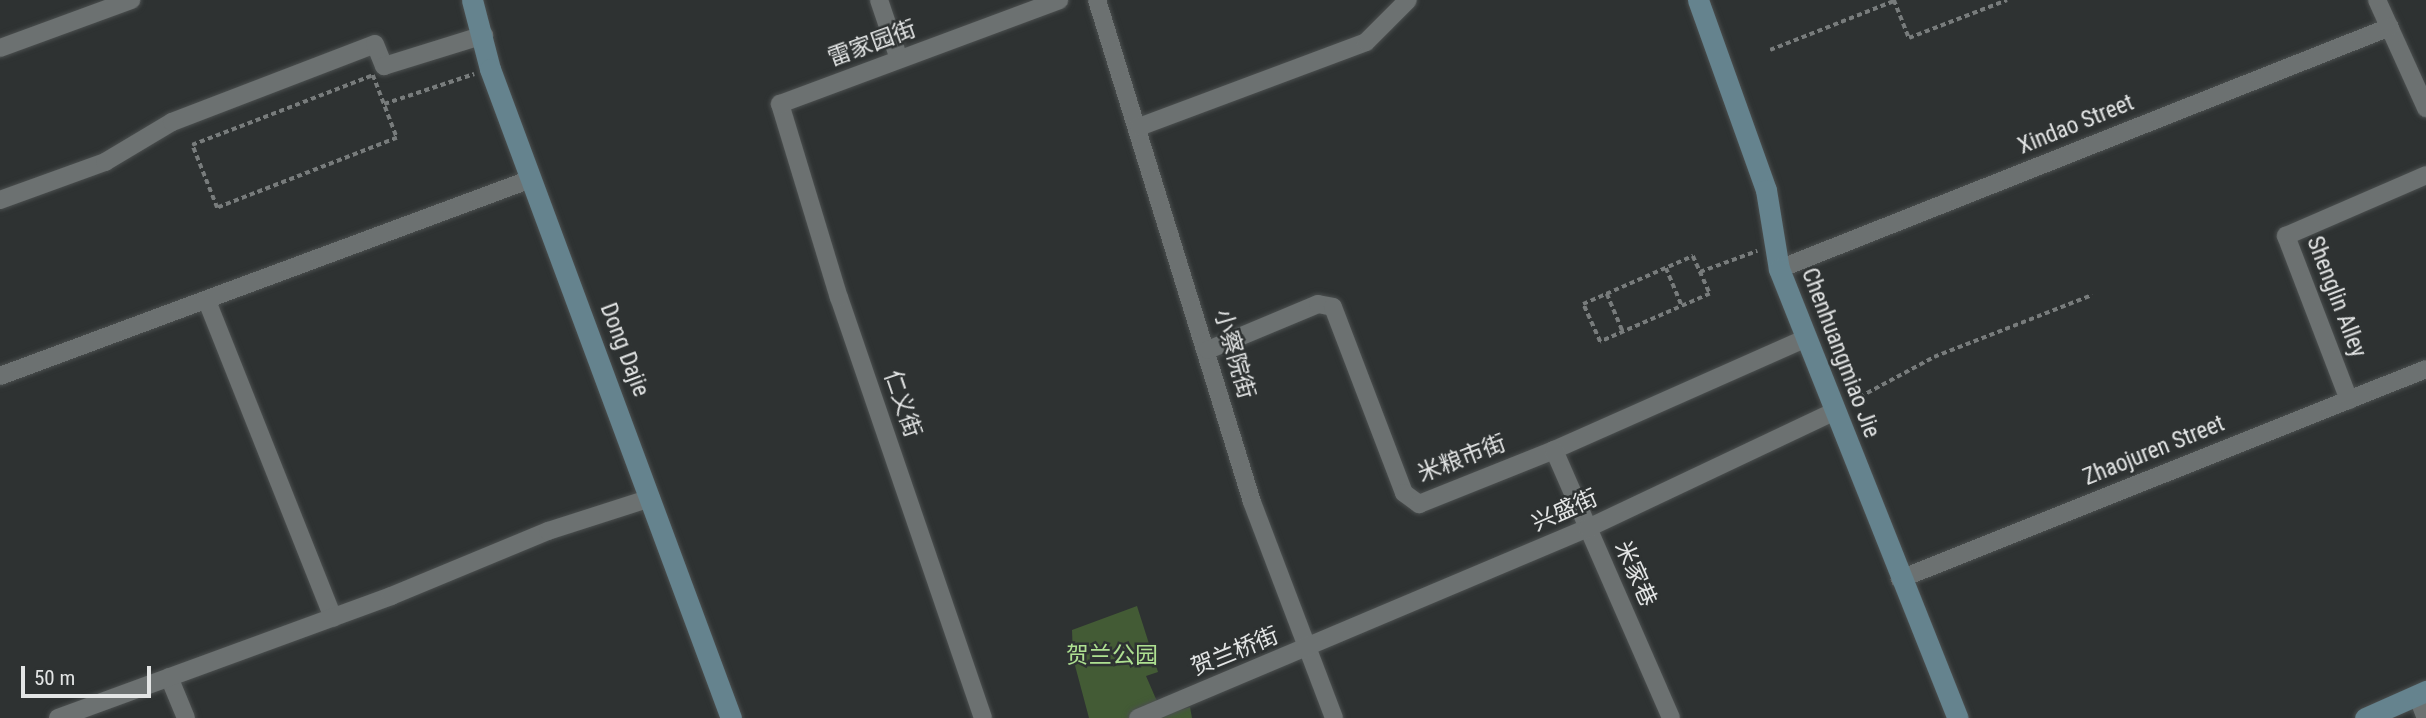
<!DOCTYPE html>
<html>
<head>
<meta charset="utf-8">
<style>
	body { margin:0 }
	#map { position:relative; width:2426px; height:718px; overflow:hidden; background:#2e3232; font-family:"Roboto Condensed","Noto Sans SC",sans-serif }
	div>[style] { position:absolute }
	.green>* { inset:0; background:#435b35 }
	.path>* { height:3.5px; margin-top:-1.75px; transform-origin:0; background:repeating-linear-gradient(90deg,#787c7c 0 5px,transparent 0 8.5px) }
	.roads { filter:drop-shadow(0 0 2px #4b4f4f) drop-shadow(0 0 2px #4b4f4f) }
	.street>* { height:18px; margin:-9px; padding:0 9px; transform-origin:9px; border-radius:9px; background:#6c7171 }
	.secondary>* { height:21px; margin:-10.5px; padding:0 10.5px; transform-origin:10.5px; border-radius:10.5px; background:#65838e }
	span { translate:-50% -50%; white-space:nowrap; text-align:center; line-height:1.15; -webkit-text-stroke:5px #2e3232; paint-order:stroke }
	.street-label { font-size:23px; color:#e3e5e5 }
	.park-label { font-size:23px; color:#aee091 }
	.scale { position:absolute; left:21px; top:666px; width:130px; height:32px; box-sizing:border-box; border:4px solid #e3e5e5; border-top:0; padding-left:9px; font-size:21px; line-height:24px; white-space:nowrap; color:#e3e5e5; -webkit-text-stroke:5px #2e3232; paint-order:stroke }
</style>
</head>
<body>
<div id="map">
	<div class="green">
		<div style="clip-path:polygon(1137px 606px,1158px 672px,1146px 676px,1163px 715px,1190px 707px,1192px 718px,1089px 718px,1073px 658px,1072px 630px)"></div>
	</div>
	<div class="path">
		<div style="left:1894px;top:0;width:41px;rotate:68.5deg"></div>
		<div style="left:1909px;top:38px;width:105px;rotate:-21.2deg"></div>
		<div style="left:1770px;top:50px;width:133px;rotate:-21.6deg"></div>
		<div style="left:373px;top:75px;width:67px;rotate:69.1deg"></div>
		<div style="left:397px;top:138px;width:193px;rotate:158.7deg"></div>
		<div style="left:217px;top:208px;width:68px;rotate:-111.6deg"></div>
		<div style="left:192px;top:145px;width:194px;rotate:-21.1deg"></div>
		<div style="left:384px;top:104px;width:95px;rotate:-18.4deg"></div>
		<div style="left:1693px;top:256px;width:42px;rotate:65.9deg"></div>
		<div style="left:1710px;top:294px;width:120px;rotate:156.4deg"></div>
		<div style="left:1600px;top:342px;width:42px;rotate:-114.1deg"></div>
		<div style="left:1583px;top:304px;width:120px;rotate:-23.6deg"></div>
		<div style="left:1666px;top:268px;width:41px;rotate:67.2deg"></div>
		<div style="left:1700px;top:272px;width:61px;rotate:-20.2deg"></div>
		<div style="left:1607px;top:294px;width:41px;rotate:67.2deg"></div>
		<div style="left:1852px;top:401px;width:93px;rotate:-28.2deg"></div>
		<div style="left:1934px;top:357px;width:170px;rotate:-21.4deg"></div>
	</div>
	<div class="roads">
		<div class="street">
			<div style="left:879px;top:0;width:62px;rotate:71.3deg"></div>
			<div style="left:1097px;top:0;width:525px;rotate:72.84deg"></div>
			<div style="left:1252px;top:502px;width:231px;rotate:69.2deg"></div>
			<div style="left:2377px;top:0;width:119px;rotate:65.6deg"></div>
			<div style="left:0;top:48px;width:140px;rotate:-20.1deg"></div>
			<div style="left:1139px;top:127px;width:242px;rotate:-20.5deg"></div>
			<div style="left:1366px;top:42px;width:59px;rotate:-45deg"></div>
			<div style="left:0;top:200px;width:112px;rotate:-19.9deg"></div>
			<div style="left:105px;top:162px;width:78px;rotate:-30.8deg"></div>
			<div style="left:172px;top:122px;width:217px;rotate:-21deg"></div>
			<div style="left:375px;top:44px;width:24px;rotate:68deg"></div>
			<div style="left:384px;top:66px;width:105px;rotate:-17.2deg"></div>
			<div style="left:1779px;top:269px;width:657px;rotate:-21.61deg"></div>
			<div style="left:207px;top:301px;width:341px;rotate:68.3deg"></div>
			<div style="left:1208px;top:350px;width:119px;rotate:-22.7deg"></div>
			<div style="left:1318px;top:304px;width:15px;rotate:11deg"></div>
			<div style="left:1333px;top:307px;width:199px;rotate:69.1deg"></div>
			<div style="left:1404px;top:493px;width:19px;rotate:36deg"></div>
			<div style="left:1419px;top:504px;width:145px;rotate:-21.8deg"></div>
			<div style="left:1554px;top:450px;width:274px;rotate:-23.9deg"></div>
			<div style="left:0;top:376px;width:566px;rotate:-20.35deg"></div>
			<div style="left:2349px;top:400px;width:176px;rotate:-111deg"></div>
			<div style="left:2286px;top:236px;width:153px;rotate:-23.5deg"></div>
			<div style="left:1554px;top:450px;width:292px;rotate:66.4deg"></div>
			<div style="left:1900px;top:579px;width:566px;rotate:-21.76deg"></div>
			<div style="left:169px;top:677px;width:44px;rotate:67.5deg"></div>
			<div style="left:2417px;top:695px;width:25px;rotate:69deg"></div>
			<div style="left:58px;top:718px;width:355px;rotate:-20.1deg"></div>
			<div style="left:391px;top:596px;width:170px;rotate:-22.5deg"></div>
			<div style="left:548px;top:531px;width:108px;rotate:-17.8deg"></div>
			<div style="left:983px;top:718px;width:444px;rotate:-108.9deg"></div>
			<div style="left:839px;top:298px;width:203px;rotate:-106.9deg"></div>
			<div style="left:780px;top:104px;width:298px;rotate:-20.4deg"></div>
			<div style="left:1138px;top:718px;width:488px;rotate:-22.9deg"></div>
			<div style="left:1588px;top:528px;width:273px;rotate:-25.3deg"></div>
		</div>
		<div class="secondary">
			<div style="left:472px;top:0;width:71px;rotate:75.4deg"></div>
			<div style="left:490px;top:69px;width:692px;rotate:69.63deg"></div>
			<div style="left:1698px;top:0;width:202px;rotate:70.3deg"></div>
			<div style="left:1766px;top:190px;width:80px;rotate:80.7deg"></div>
			<div style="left:1779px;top:269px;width:483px;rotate:68.3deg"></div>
			<div style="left:2365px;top:718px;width:67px;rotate:-23.9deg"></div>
		</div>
	</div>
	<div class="street-label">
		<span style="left:872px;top:44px;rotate:-20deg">雷家园街</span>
		<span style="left:2076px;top:125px;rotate:-22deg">Xindao Street</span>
		<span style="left:2336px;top:297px;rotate:69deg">Shenglin Alley</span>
		<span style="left:624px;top:350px;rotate:69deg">Dong Dajie</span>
		<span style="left:1840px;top:353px;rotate:69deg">Chenhuangmiao Jie</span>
		<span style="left:1234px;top:354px;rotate:74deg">小察院街</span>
		<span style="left:902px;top:404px;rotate:71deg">仁义街</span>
		<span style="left:2154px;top:451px;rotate:-22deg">Zhaojuren Street</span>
		<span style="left:1462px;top:459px;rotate:-21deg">米粮市街</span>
		<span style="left:1565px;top:511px;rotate:-24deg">兴盛街</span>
		<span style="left:1635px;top:574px;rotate:66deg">米家巷</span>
		<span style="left:1235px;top:652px;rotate:-22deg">贺兰桥街</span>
	</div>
	<div class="park-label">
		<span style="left:1112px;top:656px">贺兰公园</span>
	</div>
	<div class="scale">50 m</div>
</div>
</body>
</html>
